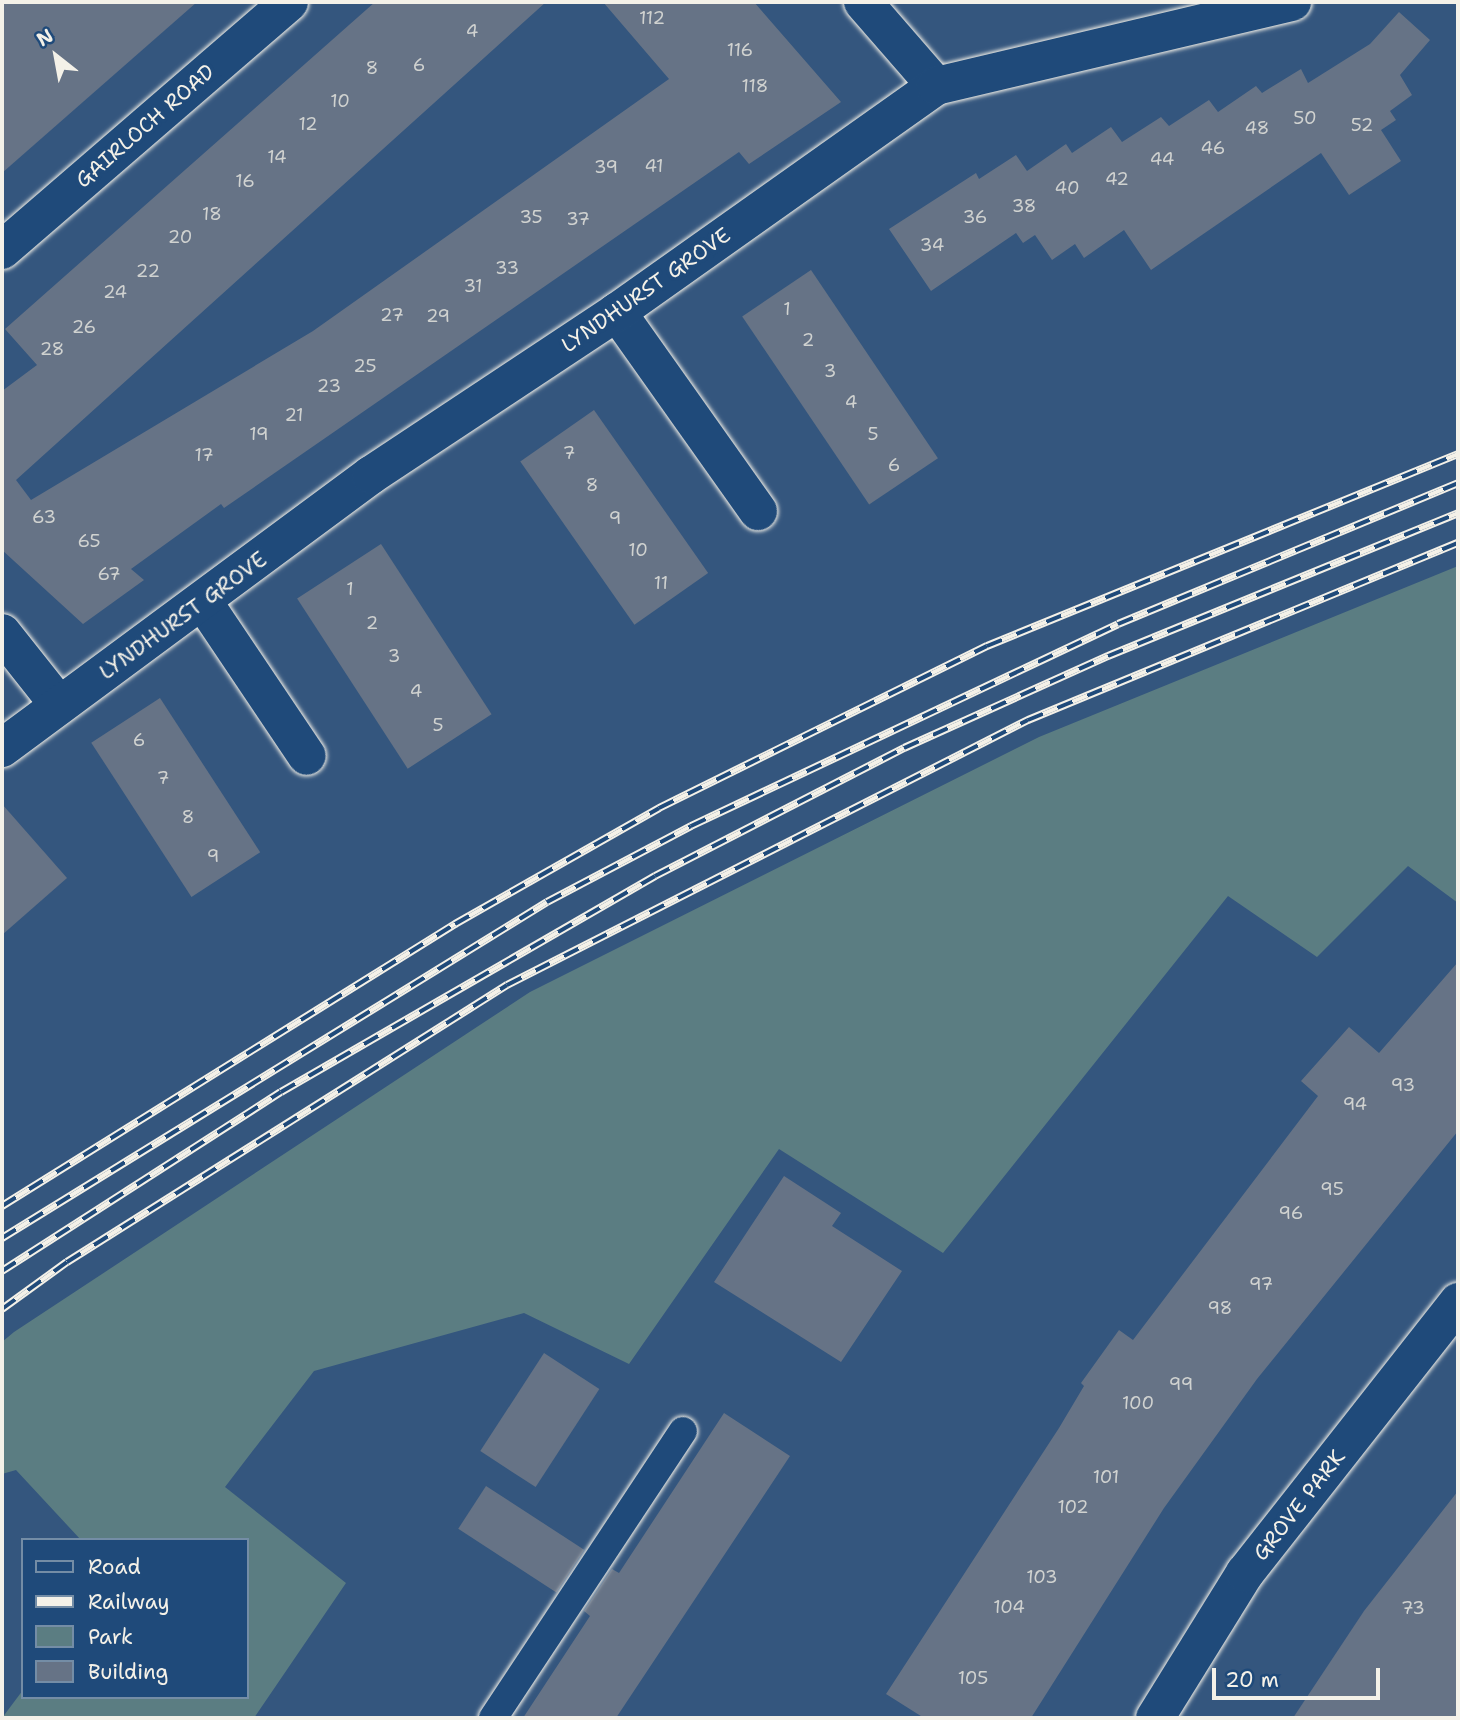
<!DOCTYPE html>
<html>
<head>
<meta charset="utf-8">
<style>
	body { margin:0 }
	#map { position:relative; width:1460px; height:1720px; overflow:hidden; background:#34567e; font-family:"Shantell Sans",sans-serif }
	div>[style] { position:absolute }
	.green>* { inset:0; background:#5b7d82 }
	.building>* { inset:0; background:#667386; transform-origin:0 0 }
	.roads { filter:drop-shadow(0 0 2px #f4f1e8) drop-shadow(0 0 2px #f4f1e8) }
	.service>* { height:28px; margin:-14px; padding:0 14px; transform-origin:14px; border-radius:14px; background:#1f4a7a }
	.minor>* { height:38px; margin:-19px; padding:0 19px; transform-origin:19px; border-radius:19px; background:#1f4a7a }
	.rail>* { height:8px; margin-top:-4px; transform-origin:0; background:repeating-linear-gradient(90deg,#1f4a7a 0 16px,#f4f1e8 0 32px); box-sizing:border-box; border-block:2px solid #f4f1e8 }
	span { translate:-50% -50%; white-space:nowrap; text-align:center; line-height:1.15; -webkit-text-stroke:7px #1f4a7a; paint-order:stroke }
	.number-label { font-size:18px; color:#d0d2d0 }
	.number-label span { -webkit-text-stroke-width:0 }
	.street-label { font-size:21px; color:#f4f1e8 }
	.frame { position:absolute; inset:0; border:4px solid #f4f1e8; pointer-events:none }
	.legend { position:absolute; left:21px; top:1538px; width:228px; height:161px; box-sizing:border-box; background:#1f4a7a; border:2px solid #748da6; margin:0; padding:9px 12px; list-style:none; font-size:21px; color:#f4f1e8 }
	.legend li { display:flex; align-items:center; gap:14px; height:35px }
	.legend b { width:35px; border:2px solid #748da6 }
	.north { position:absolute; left:21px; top:21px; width:70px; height:70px; -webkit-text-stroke:5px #1f4a7a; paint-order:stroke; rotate:329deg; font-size:19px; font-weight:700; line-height:28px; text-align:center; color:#f4f1e8 }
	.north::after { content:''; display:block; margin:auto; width:24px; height:32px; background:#f4f1e8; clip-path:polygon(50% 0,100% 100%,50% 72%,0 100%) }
	.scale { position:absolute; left:1212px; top:1668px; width:168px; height:32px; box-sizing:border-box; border:4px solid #f4f1e8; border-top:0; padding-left:9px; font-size:21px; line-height:24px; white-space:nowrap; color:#f4f1e8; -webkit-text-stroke:5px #1f4a7a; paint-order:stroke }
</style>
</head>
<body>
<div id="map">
	<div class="green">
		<div style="clip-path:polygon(1458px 566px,1458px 903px,1408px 866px,1317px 957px,1228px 896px,943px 1253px,779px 1149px,629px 1364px,524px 1313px,314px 1371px,225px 1487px,346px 1583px,254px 1718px,2px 1718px,23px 1690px,23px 1697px,247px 1697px,247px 1540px,81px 1540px,16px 1470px,2px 1474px,2px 1342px,14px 1332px,530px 992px,1039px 737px)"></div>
	</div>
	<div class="building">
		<div style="clip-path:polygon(2px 2px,197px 2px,2px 173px)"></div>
		<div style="clip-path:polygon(375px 2px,546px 2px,16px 480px,31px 500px,313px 331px,669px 79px,603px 2px,754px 2px,841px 102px,749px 164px,739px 152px,224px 508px,221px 504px,131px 569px,144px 580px,83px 624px,2px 550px,2px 391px,37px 365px,5px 329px)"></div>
		<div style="clip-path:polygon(1399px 12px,1430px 40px,1400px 75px,1412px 95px,1390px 111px,1396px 120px,1381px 130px,1401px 161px,1349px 195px,1321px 153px,1151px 270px,1124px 230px,1084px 258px,1075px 244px,1052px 260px,1035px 235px,1023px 243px,1016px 233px,931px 291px,889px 229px,976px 173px,979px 179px,1016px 155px,1027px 171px,1066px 144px,1072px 153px,1111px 127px,1122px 142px,1161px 117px,1169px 126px,1209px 100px,1218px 112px,1256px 86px,1262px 93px,1301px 69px,1308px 83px,1370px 44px)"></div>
		<div style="left:811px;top:270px;width:227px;height:83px;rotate:56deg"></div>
		<div style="left:594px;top:410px;width:199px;height:90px;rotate:55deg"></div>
		<div style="left:381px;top:544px;width:203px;height:100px;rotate:57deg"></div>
		<div style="left:160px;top:698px;width:184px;height:82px;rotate:57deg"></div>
		<div style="clip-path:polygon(2px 804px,67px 878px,2px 935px)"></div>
		<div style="clip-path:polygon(1458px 962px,1458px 1131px,1257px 1379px,1164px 1508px,1031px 1718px,924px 1718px,886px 1694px,1059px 1428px,1084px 1386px,1081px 1383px,1119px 1330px,1133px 1340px,1318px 1096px,1301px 1081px,1349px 1027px,1379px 1053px)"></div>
		<div style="clip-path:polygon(784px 1176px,841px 1213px,832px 1226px,902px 1271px,841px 1362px,714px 1282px)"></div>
		<div style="left:544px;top:1353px;width:66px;height:117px;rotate:33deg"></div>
		<div style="clip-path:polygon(724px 1413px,790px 1456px,616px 1718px,523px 1718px,590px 1616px,584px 1611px,612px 1569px,619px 1573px)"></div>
		<div style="left:486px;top:1486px;width:117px;height:51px;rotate:33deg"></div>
		<div style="clip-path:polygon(1458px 1491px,1458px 1718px,1293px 1718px,1364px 1611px)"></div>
	</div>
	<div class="roads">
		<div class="service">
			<div style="left:493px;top:1718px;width:344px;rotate:-56.5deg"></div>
		</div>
		<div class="minor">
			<div style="left:863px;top:2px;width:111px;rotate:49deg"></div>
			<div style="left:2px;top:250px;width:379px;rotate:-40.8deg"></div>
			<div style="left:617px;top:312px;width:244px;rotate:54.7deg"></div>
			<div style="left:204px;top:603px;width:184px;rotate:56.1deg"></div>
			<div style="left:2px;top:633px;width:92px;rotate:51.6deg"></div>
			<div style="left:2px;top:748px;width:459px;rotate:-36.5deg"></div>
			<div style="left:371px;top:475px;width:295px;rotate:-33.5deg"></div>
			<div style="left:617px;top:312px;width:391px;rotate:-35.3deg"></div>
			<div style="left:936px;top:86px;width:366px;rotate:-13.3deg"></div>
			<div style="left:1155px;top:1718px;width:171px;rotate:-58.2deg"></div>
			<div style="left:1245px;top:1573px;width:345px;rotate:-51.8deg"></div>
		</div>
	</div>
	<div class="rail">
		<div style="left:2px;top:1206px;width:534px;rotate:-31.9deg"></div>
		<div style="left:455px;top:924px;width:235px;rotate:-29.6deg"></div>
		<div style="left:659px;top:808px;width:366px;rotate:-26.3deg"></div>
		<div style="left:987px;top:646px;width:509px;rotate:-22.18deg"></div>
		<div style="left:2px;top:1238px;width:640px;rotate:-31.65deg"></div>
		<div style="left:547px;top:902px;width:163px;rotate:-27.8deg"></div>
		<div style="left:691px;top:826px;width:472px;rotate:-25.3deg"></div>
		<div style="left:1118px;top:624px;width:368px;rotate:-22.5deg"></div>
		<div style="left:2px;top:1271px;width:331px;rotate:-32.7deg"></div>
		<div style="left:281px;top:1092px;width:432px;rotate:-30deg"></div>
		<div style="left:655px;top:876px;width:280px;rotate:-27.2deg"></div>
		<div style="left:904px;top:748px;width:224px;rotate:-24.3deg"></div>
		<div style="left:1108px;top:656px;width:378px;rotate:-22.2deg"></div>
		<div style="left:2px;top:1309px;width:80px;rotate:-35.9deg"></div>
		<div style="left:67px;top:1262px;width:520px;rotate:-32.19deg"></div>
		<div style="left:507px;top:985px;width:585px;rotate:-26.96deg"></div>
		<div style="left:1028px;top:720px;width:465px;rotate:-22.4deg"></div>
	</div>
	<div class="number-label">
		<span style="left:652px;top:18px">112</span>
		<span style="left:472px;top:31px">4</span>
		<span style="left:740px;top:50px">116</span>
		<span style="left:419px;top:65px">6</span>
		<span style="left:372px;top:68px">8</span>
		<span style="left:755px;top:86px">118</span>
		<span style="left:340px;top:101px">10</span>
		<span style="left:1305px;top:118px">50</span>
		<span style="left:308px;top:124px">12</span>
		<span style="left:1362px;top:125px">52</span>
		<span style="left:1257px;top:128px">48</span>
		<span style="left:1213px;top:148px">46</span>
		<span style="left:277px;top:157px">14</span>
		<span style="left:1162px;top:159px">44</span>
		<span style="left:654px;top:166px">41</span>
		<span style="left:606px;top:167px">39</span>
		<span style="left:1117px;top:179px">42</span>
		<span style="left:245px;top:181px">16</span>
		<span style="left:1067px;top:188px">40</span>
		<span style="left:1024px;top:206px">38</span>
		<span style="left:212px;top:214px">18</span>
		<span style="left:531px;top:217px">35</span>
		<span style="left:975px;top:217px">36</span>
		<span style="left:578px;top:219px">37</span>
		<span style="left:180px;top:237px">20</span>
		<span style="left:932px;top:245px">34</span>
		<span style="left:507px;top:268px">33</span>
		<span style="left:148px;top:271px">22</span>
		<span style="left:473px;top:286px">31</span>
		<span style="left:115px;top:292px">24</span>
		<span style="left:787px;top:309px">1</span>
		<span style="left:392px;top:315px">27</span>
		<span style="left:438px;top:316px">29</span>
		<span style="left:84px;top:327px">26</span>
		<span style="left:808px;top:340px">2</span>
		<span style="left:52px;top:349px">28</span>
		<span style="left:365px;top:366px">25</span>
		<span style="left:830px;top:371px">3</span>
		<span style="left:329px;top:386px">23</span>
		<span style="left:851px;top:402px">4</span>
		<span style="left:294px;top:415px">21</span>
		<span style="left:259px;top:434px">19</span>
		<span style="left:873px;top:434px">5</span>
		<span style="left:569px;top:453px">7</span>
		<span style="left:204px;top:455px">17</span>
		<span style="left:894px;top:465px">6</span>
		<span style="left:592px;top:485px">8</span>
		<span style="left:44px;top:517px">63</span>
		<span style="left:615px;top:518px">9</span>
		<span style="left:89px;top:541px">65</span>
		<span style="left:638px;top:550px">10</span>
		<span style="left:109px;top:574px">67</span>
		<span style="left:661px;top:583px">11</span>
		<span style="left:350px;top:589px">1</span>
		<span style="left:372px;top:623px">2</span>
		<span style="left:394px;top:656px">3</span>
		<span style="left:416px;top:691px">4</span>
		<span style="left:438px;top:725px">5</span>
		<span style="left:139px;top:740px">6</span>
		<span style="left:163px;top:778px">7</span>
		<span style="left:188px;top:817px">8</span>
		<span style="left:213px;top:856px">9</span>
		<span style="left:1403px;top:1085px">93</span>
		<span style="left:1355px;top:1104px">94</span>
		<span style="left:1332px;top:1189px">95</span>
		<span style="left:1291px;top:1213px">96</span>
		<span style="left:1261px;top:1284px">97</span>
		<span style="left:1220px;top:1308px">98</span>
		<span style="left:1181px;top:1384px">99</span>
		<span style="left:1138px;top:1403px">100</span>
		<span style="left:1106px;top:1477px">101</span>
		<span style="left:1073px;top:1507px">102</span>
		<span style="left:1042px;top:1577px">103</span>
		<span style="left:1009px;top:1607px">104</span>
		<span style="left:1413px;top:1608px">73</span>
		<span style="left:973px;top:1678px">105</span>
	</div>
	<div class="street-label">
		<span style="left:145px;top:126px;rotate:-41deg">GAIRLOCH ROAD</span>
		<span style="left:646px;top:290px;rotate:-35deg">LYNDHURST GROVE</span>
		<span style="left:183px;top:616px;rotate:-36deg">LYNDHURST GROVE</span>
		<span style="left:1299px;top:1505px;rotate:-52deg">GROVE PARK</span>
	</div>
	<div class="frame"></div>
	<ul class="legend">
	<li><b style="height:9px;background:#1f4a7a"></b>Road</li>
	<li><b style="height:9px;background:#f4f1e8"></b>Railway</li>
	<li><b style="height:19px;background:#5b7d82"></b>Park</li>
	<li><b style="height:19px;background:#667386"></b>Building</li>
	</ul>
	<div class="north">N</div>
	<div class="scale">20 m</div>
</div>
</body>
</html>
